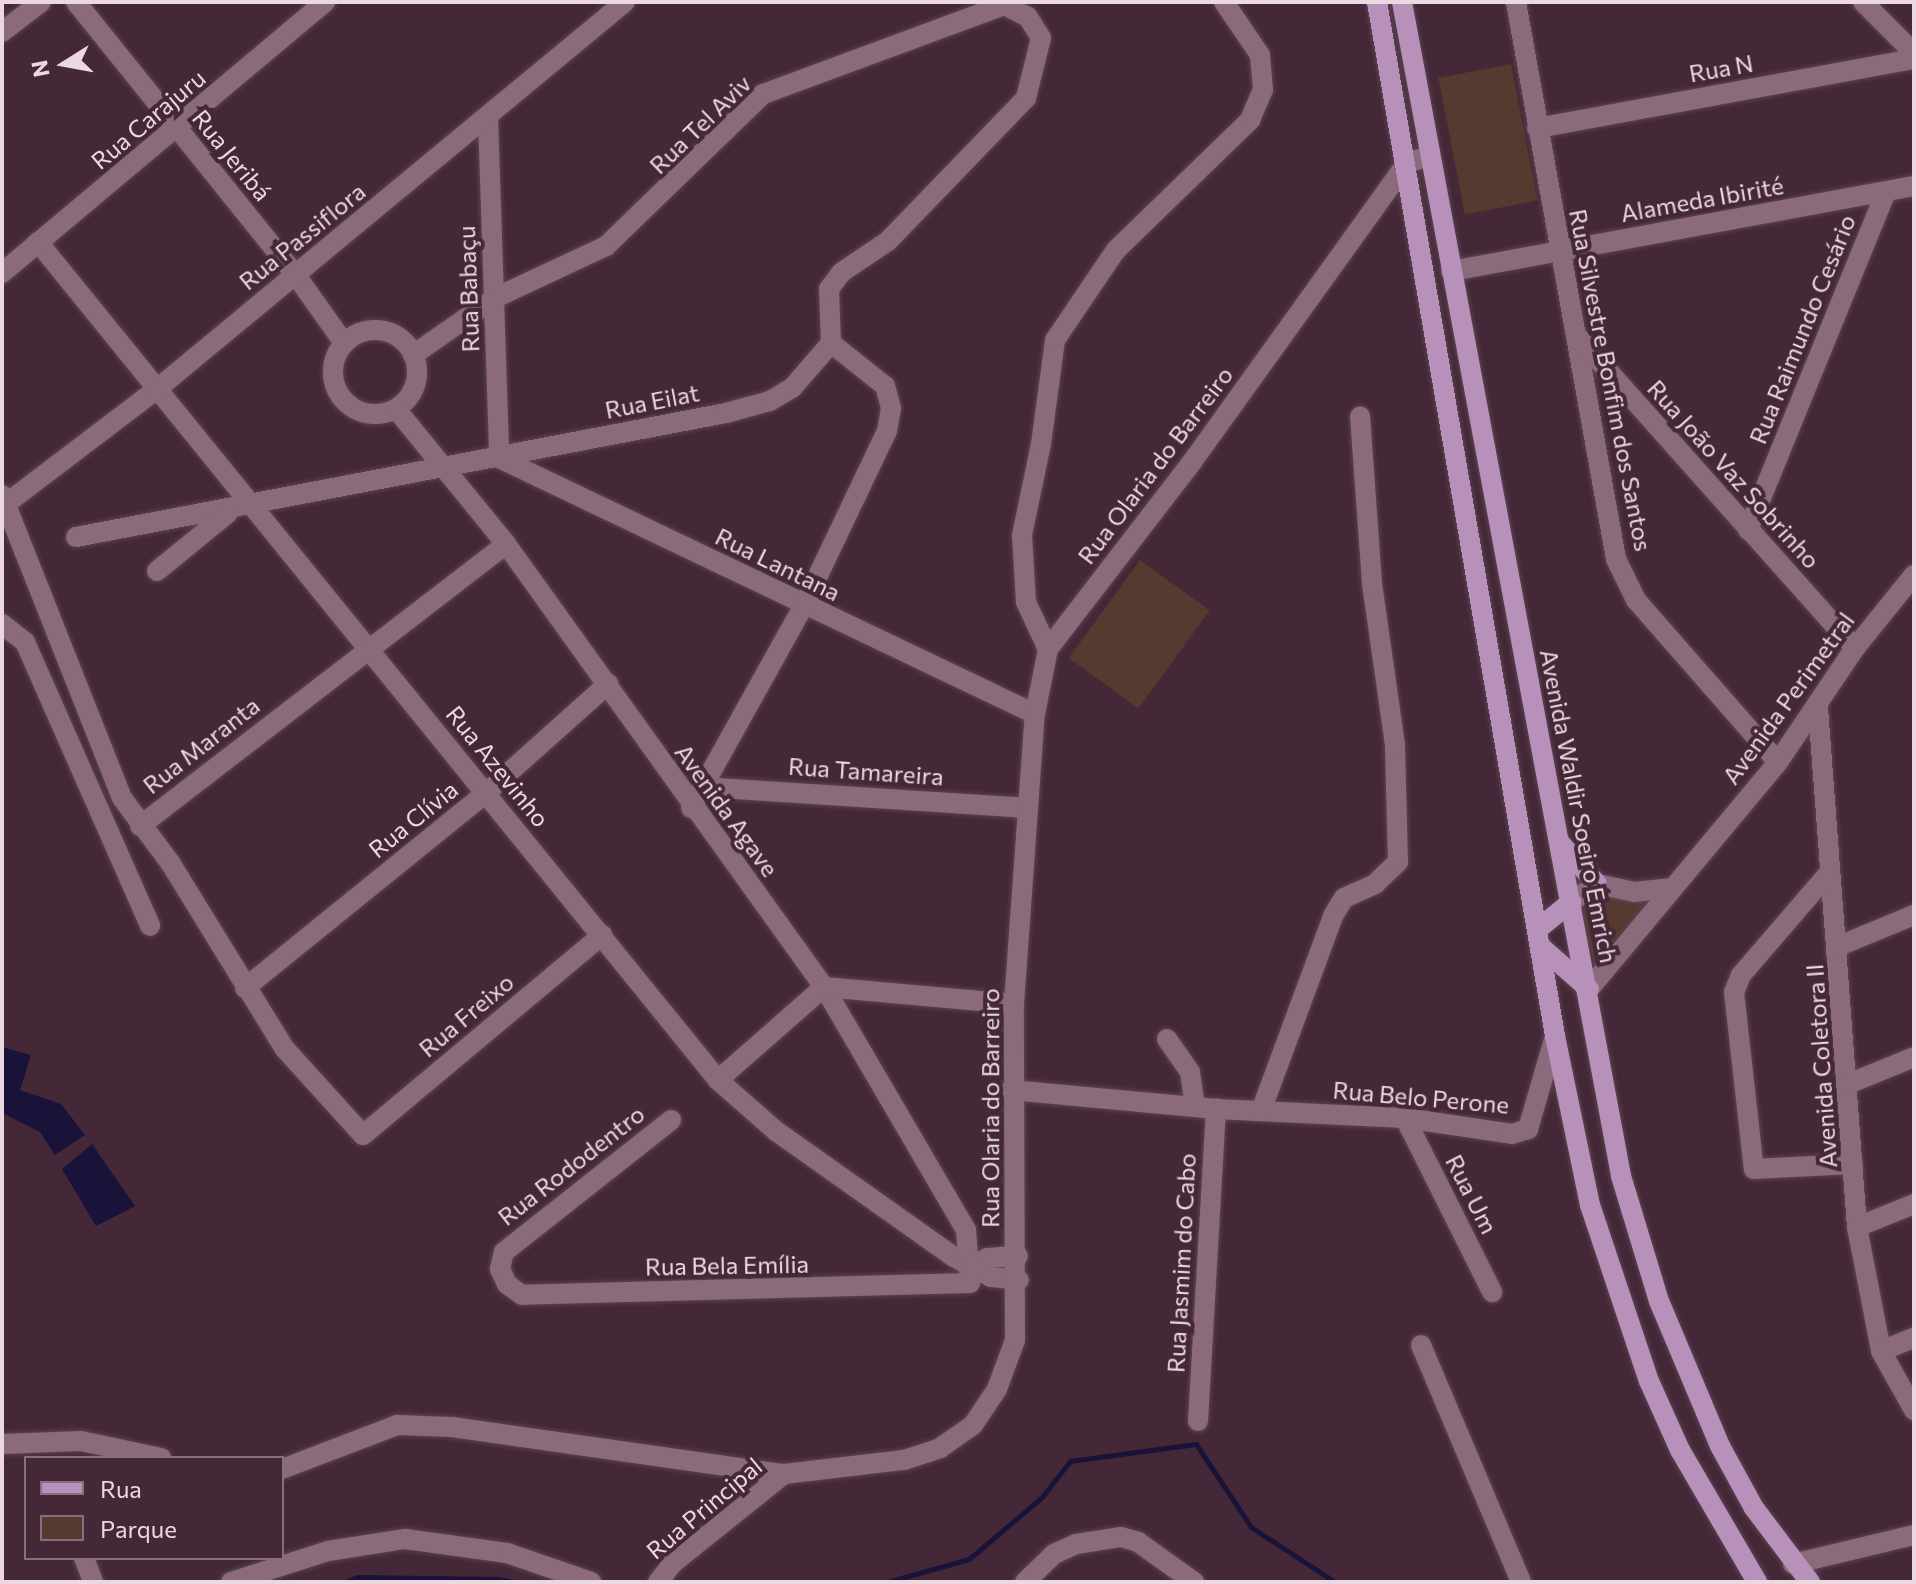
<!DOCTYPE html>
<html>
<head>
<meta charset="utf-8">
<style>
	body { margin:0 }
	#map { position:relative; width:1916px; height:1584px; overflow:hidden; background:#442837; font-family:Commissioner,sans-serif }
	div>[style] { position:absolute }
	.green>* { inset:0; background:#563a2f; transform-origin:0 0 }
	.water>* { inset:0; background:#1a1339 }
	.stream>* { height:5px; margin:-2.5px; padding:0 2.5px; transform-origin:2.5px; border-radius:2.5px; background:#1a1339 }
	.roads { filter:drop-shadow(0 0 2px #5b4451) drop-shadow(0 0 2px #5b4451) }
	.minor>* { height:20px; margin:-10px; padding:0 10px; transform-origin:10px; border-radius:10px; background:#8a6a7b }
	.minor>.ring { margin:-10px; padding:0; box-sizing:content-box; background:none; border:20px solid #8a6a7b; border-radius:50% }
	.major>* { height:20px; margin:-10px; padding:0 10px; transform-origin:10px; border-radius:10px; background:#b891bb }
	span { translate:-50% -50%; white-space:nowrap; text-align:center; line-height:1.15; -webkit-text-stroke:8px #442837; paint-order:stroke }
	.street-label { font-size:24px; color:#ebd8e1 }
	.frame { position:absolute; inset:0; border:4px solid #ebd8e1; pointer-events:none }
	.legend { position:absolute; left:24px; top:1456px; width:260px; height:104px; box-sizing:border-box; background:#442837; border:2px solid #876e7b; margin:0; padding:10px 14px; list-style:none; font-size:24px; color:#ebd8e1 }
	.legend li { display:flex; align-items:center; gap:16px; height:40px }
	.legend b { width:40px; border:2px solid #876e7b }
	.north { position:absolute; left:24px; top:24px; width:80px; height:80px; -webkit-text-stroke:6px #442837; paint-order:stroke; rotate:259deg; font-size:22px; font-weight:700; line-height:32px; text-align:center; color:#ebd8e1 }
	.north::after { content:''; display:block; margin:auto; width:28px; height:36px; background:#ebd8e1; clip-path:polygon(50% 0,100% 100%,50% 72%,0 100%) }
</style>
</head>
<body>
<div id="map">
	<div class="green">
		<div style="left:1511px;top:64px;width:139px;height:74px;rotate:79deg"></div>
		<div style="left:1140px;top:560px;width:86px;height:121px;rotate:36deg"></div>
		<div style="clip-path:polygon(1596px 893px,1653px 899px,1594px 965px,1578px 905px)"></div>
	</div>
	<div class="water">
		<div style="clip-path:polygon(2px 1047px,31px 1055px,20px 1090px,61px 1104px,85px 1135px,55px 1155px,40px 1132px,2px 1113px)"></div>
		<div style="clip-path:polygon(92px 1144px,135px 1206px,96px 1226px,62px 1169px)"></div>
		<div style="clip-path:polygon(357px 1575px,500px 1577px,523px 1582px,341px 1582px)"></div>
	</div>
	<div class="stream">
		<div style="left:887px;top:1582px;width:85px;rotate:-15.7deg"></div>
		<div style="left:969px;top:1559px;width:96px;rotate:-40.3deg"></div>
		<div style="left:1042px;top:1497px;width:46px;rotate:-52.1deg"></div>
		<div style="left:1070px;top:1461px;width:127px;rotate:-7.7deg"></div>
		<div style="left:1196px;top:1444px;width:100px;rotate:56.5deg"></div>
		<div style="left:1251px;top:1527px;width:100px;rotate:33.2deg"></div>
	</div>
	<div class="roads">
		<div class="minor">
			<div style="left:76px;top:2px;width:349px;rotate:51.2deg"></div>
			<div style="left:295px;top:274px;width:85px;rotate:54.6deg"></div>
			<div style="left:1516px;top:2px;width:566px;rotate:79.82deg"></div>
			<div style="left:1616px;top:559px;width:46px;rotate:64deg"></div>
			<div style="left:1636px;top:600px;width:215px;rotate:48.8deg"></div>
			<div style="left:1863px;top:2px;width:72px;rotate:45deg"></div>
			<div style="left:2px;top:32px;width:49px;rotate:-37.6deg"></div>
			<div style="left:488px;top:118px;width:340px;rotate:88.1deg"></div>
			<div style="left:499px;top:458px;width:594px;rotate:25.53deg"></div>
			<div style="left:1537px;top:128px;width:383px;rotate:-10.4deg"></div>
			<div style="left:38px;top:242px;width:1079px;rotate:50.94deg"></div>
			<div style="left:718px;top:1080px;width:77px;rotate:41.3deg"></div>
			<div style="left:776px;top:1131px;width:218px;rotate:35.3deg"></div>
			<div style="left:954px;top:1257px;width:42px;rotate:28.4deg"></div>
			<div style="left:991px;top:1277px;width:28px;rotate:6deg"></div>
			<div style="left:1451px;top:271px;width:471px;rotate:-10.4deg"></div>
			<div style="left:2px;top:273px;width:422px;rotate:-40deg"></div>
			<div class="ring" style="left:333px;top:330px;width:64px;height:64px"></div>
			<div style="left:1576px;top:335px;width:419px;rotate:48.3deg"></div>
			<div style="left:396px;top:409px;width:174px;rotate:50.8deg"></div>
			<div style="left:506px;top:544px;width:545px;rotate:54.33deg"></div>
			<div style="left:824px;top:987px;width:281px;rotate:59.7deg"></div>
			<div style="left:966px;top:1230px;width:53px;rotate:85.7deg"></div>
			<div style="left:970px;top:1283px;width:448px;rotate:178.5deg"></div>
			<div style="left:522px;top:1295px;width:19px;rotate:-144deg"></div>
			<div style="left:507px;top:1284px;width:17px;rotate:-115deg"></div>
			<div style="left:500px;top:1269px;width:17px;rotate:-77deg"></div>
			<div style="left:504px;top:1252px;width:213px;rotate:-38.3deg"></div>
			<div style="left:2px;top:495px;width:326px;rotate:68.4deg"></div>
			<div style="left:122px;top:798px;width:82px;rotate:53.4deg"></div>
			<div style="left:171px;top:864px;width:217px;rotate:58.4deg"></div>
			<div style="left:285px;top:1049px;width:116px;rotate:47.8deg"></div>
			<div style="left:363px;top:1135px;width:312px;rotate:-39.9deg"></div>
			<div style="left:7px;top:503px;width:188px;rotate:-37.2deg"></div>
			<div style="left:157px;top:389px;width:607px;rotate:-39.59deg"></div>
			<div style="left:1748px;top:530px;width:365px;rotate:-67.8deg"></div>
			<div style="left:76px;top:537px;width:662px;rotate:-10.8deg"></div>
			<div style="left:726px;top:413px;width:46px;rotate:-15.3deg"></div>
			<div style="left:770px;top:401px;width:27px;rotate:-31deg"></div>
			<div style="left:793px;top:387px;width:58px;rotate:-49.2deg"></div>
			<div style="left:831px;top:343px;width:54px;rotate:-92.1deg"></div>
			<div style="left:829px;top:289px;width:21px;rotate:-53deg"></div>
			<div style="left:842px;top:272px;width:55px;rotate:-34deg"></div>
			<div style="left:888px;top:241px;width:199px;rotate:-46deg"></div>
			<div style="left:1026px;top:98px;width:62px;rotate:-76deg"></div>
			<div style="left:1041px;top:38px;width:25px;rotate:-122deg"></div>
			<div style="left:1028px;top:17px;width:27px;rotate:-153deg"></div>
			<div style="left:1004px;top:5px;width:257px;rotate:159.7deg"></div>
			<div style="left:763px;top:94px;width:219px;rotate:135.9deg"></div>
			<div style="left:606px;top:246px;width:123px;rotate:154.9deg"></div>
			<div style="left:495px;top:298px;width:100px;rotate:145.2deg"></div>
			<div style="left:157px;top:571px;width:92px;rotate:-39.2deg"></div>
			<div style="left:2px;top:624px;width:29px;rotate:38deg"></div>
			<div style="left:25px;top:642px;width:310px;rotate:66.2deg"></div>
			<div style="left:1048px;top:649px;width:52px;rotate:-115.1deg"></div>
			<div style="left:1026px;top:602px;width:67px;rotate:-93.4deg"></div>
			<div style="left:1022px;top:535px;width:93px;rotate:-78.2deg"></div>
			<div style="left:1041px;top:444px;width:105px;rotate:-82.3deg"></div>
			<div style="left:1055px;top:340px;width:109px;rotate:-55.9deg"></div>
			<div style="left:1116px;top:250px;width:187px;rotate:-44.1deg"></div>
			<div style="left:1250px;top:120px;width:33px;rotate:-67deg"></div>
			<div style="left:1263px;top:90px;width:35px;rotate:-95deg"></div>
			<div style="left:1260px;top:55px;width:64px;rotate:-124.2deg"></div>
			<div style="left:1818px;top:708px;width:520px;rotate:85.7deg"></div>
			<div style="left:1857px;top:1227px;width:126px;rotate:79deg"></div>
			<div style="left:1881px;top:1351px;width:68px;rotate:60.8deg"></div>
			<div style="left:703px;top:787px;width:324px;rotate:3.7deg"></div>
			<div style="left:691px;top:808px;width:232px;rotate:-60.9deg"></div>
			<div style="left:804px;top:605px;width:193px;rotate:-64.5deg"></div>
			<div style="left:887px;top:431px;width:23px;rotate:-80deg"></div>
			<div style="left:891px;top:408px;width:23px;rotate:-105deg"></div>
			<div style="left:885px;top:386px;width:69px;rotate:-141.5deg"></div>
			<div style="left:140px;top:826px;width:462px;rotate:-37.6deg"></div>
			<div style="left:1828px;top:874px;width:133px;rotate:130.7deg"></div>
			<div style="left:1741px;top:975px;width:18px;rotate:112deg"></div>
			<div style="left:1734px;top:992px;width:178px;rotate:83.6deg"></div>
			<div style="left:1754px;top:1169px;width:99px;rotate:-2.9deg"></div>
			<div style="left:1571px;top:902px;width:32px;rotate:-35deg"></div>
			<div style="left:1597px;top:884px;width:38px;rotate:12deg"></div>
			<div style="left:1634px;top:892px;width:39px;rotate:-6deg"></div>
			<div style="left:1839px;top:946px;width:81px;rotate:-22.5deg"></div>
			<div style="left:245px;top:988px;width:310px;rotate:-39deg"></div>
			<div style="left:486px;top:793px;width:164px;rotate:-41.8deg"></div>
			<div style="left:1589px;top:989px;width:295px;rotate:-50.2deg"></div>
			<div style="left:1778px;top:762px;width:138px;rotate:-56deg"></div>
			<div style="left:1855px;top:648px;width:94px;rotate:-51.1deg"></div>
			<div style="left:1167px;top:1039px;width:40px;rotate:55.1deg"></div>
			<div style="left:1190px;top:1072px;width:35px;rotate:82deg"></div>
			<div style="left:718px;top:1080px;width:141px;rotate:-41.3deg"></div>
			<div style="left:824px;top:987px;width:191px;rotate:5.1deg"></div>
			<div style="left:1848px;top:1084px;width:71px;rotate:-22.2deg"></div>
			<div style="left:1011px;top:1090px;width:206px;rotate:5.3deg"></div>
			<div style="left:1216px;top:1109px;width:189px;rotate:2.7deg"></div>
			<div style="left:1405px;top:1118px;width:108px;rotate:8.5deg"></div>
			<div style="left:1512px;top:1134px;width:17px;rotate:-17deg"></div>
			<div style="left:1528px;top:1129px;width:97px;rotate:-73.8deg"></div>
			<div style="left:1261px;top:1111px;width:208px;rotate:-69.7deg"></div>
			<div style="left:1333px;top:916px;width:21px;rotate:-59deg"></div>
			<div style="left:1344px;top:898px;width:34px;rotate:-24deg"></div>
			<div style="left:1375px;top:884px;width:32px;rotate:-44deg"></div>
			<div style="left:1398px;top:862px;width:117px;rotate:-91.5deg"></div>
			<div style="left:1395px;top:745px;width:164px;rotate:-98.1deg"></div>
			<div style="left:1372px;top:583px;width:167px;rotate:-94.1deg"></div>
			<div style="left:1405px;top:1118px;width:195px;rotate:63.4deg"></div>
			<div style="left:1857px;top:1227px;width:61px;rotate:-22deg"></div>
			<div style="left:971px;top:1267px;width:18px;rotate:-29deg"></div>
			<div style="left:987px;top:1258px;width:31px;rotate:-4deg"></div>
			<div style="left:1421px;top:1345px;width:257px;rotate:67.1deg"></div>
			<div style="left:1881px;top:1351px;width:35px;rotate:-22deg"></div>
			<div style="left:1198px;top:1421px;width:313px;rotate:-86.7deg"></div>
			<div style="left:2px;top:1444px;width:79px;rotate:-2.2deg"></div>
			<div style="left:81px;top:1441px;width:82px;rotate:12deg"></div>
			<div style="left:282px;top:1469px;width:123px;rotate:-20.9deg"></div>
			<div style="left:397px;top:1425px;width:55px;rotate:2.1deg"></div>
			<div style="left:452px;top:1427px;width:335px;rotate:8.1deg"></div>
			<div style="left:784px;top:1474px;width:121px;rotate:-6.7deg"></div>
			<div style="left:904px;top:1460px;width:38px;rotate:-18deg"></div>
			<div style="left:940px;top:1448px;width:40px;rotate:-34.9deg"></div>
			<div style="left:973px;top:1425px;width:43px;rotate:-56.3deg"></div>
			<div style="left:997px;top:1389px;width:52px;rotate:-69.8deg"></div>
			<div style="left:1015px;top:1340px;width:336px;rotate:-90.2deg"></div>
			<div style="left:1014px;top:1004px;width:291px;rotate:-85.9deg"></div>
			<div style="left:1035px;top:714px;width:66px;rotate:-78.7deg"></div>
			<div style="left:1048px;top:649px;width:236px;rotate:-52.4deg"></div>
			<div style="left:1192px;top:462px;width:368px;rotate:-54.3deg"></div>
			<div style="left:1407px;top:163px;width:23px;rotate:-18deg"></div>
			<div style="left:84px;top:1558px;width:26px;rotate:69deg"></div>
			<div style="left:1793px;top:1564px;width:124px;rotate:-13.5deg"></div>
			<div style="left:231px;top:1582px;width:102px;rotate:-17.7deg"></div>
			<div style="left:328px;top:1551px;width:78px;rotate:-8.9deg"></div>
			<div style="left:405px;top:1539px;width:103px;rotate:7.8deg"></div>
			<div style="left:507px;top:1553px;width:89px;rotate:19deg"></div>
			<div style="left:658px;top:1582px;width:24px;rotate:-52deg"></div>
			<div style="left:673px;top:1563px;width:142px;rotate:-38.7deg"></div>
			<div style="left:1025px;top:1582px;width:40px;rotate:-44deg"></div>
			<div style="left:1054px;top:1554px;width:24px;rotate:-24deg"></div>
			<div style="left:1076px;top:1544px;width:46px;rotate:-8.8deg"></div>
			<div style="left:1121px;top:1537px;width:18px;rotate:16deg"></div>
			<div style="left:1138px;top:1542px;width:69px;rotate:35.5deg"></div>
		</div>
		<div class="major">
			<div style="left:1377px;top:2px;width:1049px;rotate:80.23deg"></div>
			<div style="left:1555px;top:1036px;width:173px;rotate:78.3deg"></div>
			<div style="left:1590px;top:1205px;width:186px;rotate:71.5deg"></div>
			<div style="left:1649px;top:1381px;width:76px;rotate:65.8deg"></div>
			<div style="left:1680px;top:1450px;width:153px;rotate:59.7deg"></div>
			<div style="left:1402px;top:2px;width:1194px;rotate:79.43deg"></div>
			<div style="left:1621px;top:1176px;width:131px;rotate:73.1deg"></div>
			<div style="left:1659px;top:1301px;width:157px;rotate:67.2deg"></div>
			<div style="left:1720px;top:1446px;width:71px;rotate:61.3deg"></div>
			<div style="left:1754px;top:1508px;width:93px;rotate:52.9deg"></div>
			<div style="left:1560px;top:843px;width:55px;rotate:47.9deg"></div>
			<div style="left:1538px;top:929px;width:43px;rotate:-39.3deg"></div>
			<div style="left:1540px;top:946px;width:65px;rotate:41.3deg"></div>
		</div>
	</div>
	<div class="street-label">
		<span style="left:1721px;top:68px;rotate:-10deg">Rua N</span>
		<span style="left:148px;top:119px;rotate:-40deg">Rua Carajuru</span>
		<span style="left:700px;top:124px;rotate:-44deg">Rua Tel Aviv</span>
		<span style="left:232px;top:155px;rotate:51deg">Rua Jeribá</span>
		<span style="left:1702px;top:199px;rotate:-10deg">Alameda Ibirité</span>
		<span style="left:302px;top:236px;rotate:-39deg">Rua Passiflora</span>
		<span style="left:468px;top:289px;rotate:-92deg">Rua Babaçu</span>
		<span style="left:1802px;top:329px;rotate:-68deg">Rua Raimundo Cesário</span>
		<span style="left:1611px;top:380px;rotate:79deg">Rua Silvestre Bonfim dos Santos</span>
		<span style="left:652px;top:401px;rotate:-11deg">Rua Eilat</span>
		<span style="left:1155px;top:465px;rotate:-53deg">Rua Olaria do Barreiro</span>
		<span style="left:1734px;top:474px;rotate:48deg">Rua João Vaz Sobrinho</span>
		<span style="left:778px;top:564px;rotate:26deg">Rua Lantana</span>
		<span style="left:1788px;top:698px;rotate:-54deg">Avenida Perimetral</span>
		<span style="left:201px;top:745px;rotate:-38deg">Rua Maranta</span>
		<span style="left:498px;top:766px;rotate:51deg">Rua Azevinho</span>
		<span style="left:866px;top:771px;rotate:4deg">Rua Tamareira</span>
		<span style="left:1579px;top:806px;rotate:79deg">Avenida Waldir Soeiro Emrich</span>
		<span style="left:727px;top:810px;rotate:54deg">Avenida Agave</span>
		<span style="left:413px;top:819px;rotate:-39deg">Rua Clívia</span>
		<span style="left:466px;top:1015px;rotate:-40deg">Rua Freixo</span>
		<span style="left:1821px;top:1066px;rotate:-94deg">Avenida Coletora II</span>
		<span style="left:1421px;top:1097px;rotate:5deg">Rua Belo Perone</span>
		<span style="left:990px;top:1108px;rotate:-90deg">Rua Olaria do Barreiro</span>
		<span style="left:571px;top:1165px;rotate:-38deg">Rua Rododentro</span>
		<span style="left:1472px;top:1194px;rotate:63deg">Rua Um</span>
		<span style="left:1181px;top:1263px;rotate:-87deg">Rua Jasmim do Cabo</span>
		<span style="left:727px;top:1265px;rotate:-1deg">Rua Bela Emília</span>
		<span style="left:704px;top:1508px;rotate:-40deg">Rua Principal</span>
	</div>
	<div class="frame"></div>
	<ul class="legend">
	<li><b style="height:10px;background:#b891bb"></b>Rua</li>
	<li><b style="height:22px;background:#563a2f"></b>Parque</li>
	</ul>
	<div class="north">N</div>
</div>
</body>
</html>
